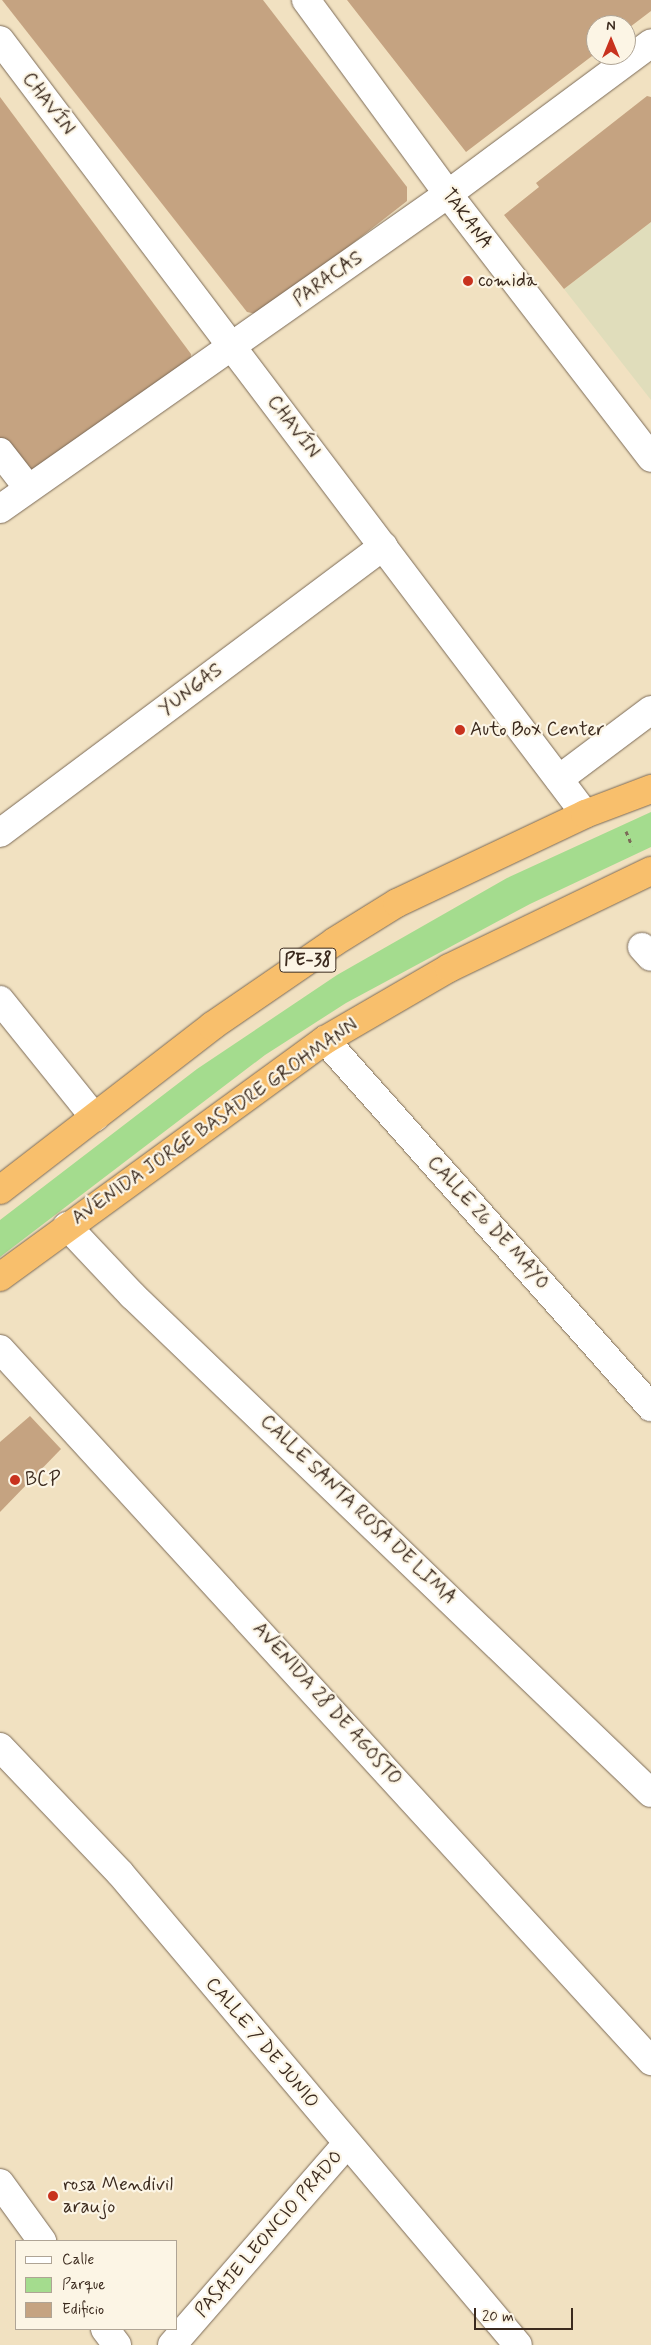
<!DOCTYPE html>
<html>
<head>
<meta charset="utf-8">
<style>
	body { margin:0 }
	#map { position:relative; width:651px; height:2345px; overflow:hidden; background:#f1e1c1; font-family:Mynerve,sans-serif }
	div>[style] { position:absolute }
	.built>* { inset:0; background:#e0ddbb }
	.green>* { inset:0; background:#a4dc8e }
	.building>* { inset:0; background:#c5a381 }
	.path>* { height:3px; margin-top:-1.5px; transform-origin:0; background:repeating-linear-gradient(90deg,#7b6a57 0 4px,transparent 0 8px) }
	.roads { filter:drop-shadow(0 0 1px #7b6a57) drop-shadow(0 0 1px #7b6a57) }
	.minor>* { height:28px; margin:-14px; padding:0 14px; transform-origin:14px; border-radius:14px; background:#fff }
	.highway>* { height:28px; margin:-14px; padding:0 14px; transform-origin:14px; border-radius:14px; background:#f8bf6c }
	.dots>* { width:14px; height:14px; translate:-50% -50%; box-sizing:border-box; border:2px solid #fcf5e5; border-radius:50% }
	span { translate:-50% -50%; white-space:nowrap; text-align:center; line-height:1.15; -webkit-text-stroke:4.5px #fcf5e5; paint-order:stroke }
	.shield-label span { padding:1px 4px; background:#fcf5e5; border:1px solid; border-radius:4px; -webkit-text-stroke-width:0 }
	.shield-label { font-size:18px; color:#3b2a1e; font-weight:700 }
	.street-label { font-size:19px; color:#3b2a1e }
	.poi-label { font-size:19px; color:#3b2a1e }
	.left { translate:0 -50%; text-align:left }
	.legend { position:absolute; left:15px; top:2240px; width:162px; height:90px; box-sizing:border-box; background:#fcf5e5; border:1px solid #afa495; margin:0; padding:6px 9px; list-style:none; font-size:15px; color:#3b2a1e }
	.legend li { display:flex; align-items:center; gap:10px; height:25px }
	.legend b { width:25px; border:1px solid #afa495 }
	.north { position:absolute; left:586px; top:15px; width:50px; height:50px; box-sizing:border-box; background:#fcf5e5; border:1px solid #afa495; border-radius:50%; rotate:0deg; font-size:14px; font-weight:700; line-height:20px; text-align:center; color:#3b2a1e }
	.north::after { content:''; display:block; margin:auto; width:18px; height:22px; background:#c8321e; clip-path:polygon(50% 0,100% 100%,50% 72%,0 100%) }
	.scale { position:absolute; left:474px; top:2308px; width:99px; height:22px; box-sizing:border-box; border:2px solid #3b2a1e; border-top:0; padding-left:6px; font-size:15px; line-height:18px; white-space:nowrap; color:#3b2a1e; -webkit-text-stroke:4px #fcf5e5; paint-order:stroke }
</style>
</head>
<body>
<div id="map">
	<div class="built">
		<div style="clip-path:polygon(651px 222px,651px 400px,564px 289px)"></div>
	</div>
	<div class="green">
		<div style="clip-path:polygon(651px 812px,651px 847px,530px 904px,346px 1003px,265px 1055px,0 1257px,0 1220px,197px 1069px,337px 975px,507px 878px)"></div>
	</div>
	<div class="building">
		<div style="clip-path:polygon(2px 0,263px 0,407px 187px,407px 201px,261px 315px,247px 312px)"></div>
		<div style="clip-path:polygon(347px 0,651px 0,651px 11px,626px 30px,626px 25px,596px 25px,596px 53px,466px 152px)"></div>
		<div style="clip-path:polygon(647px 96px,651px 97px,651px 222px,564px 289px,504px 215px,539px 187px,536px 183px)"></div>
		<div style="clip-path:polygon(0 97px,191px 354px,190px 365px,38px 477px,0 440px)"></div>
		<div style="clip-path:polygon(30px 1416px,61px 1449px,0 1512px,0 1442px)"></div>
	</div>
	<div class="path">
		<div style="left:626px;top:831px;width:16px;rotate:68deg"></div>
	</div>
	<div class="roads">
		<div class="minor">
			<div style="left:306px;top:0;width:240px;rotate:53.8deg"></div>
			<div style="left:448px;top:194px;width:333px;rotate:52.4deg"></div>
			<div style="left:0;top:40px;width:970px;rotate:52.92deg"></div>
			<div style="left:0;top:452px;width:46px;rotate:52.1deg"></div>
			<div style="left:0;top:509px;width:548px;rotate:-35.11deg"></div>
			<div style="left:448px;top:194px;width:253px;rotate:-36.6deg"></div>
			<div style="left:559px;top:779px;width:115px;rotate:-36.9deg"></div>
			<div style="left:0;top:833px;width:479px;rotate:-36.8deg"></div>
			<div style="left:642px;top:947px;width:13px;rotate:48deg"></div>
			<div style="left:0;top:1000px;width:151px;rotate:51.2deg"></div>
			<div style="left:325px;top:1040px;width:491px;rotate:48.4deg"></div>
			<div style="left:67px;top:1226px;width:95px;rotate:46.7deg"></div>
			<div style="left:132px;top:1295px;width:719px;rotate:43.82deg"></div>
			<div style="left:0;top:1349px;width:965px;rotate:47.56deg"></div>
			<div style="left:0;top:1747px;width:174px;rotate:46.4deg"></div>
			<div style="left:120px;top:1873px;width:617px;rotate:49.86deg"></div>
			<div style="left:0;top:2183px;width:72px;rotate:54.1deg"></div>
			<div style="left:105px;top:2329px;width:20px;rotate:53deg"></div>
			<div style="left:172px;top:2345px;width:265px;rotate:-49deg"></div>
		</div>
		<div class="highway">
			<div style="left:0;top:1190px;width:268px;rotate:-37.7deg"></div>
			<div style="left:212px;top:1026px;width:148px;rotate:-34.5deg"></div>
			<div style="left:334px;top:942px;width:74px;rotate:-31.8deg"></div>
			<div style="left:397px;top:903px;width:208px;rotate:-25.3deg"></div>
			<div style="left:585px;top:814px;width:71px;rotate:-20.7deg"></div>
			<div style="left:0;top:1277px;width:402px;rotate:-36.1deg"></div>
			<div style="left:325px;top:1040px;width:143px;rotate:-30.1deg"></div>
			<div style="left:449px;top:968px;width:224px;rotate:-25.7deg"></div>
		</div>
	</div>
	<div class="dots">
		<div style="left:468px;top:281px;background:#c8321e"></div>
		<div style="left:460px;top:730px;background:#c8321e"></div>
		<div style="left:15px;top:1480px;background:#c8321e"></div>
		<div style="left:53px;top:2196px;background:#c8321e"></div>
	</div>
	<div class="shield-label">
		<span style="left:308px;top:960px">PE-38</span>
	</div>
	<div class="street-label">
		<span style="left:48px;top:104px;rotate:53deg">CHAVÍN</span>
		<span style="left:467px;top:219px;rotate:53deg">TAKANA</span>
		<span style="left:328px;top:279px;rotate:-35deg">PARACAS</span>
		<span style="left:293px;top:427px;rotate:53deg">CHAVÍN</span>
		<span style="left:191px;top:690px;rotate:-37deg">YUNGAS</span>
		<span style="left:215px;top:1122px;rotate:-35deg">AVENIDA JORGE BASADRE GROHMANN</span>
		<span style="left:488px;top:1223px;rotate:48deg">CALLE 26 DE MAYO</span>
		<span style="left:358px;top:1510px;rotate:44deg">CALLE SANTA ROSA DE LIMA</span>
		<span style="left:327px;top:1704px;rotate:48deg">AVENIDA 28 DE AGOSTO</span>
		<span style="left:262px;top:2043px;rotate:50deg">CALLE 7 DE JUNIO</span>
		<span style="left:269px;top:2234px;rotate:-49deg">PASAJE LEONCIO PRADO</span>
	</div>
	<div class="poi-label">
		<span class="left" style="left:478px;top:281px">comida</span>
		<span class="left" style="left:470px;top:730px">Auto Box Center</span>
		<span class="left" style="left:25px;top:1480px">BCP</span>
		<span class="left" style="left:63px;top:2196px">rosa Mendivil<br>araujo</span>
	</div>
	<ul class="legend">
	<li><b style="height:6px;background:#fff"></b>Calle</li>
	<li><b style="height:14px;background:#a4dc8e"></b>Parque</li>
	<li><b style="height:14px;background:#c5a381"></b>Edificio</li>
	</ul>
	<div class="north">N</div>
	<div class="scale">20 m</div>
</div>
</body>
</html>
